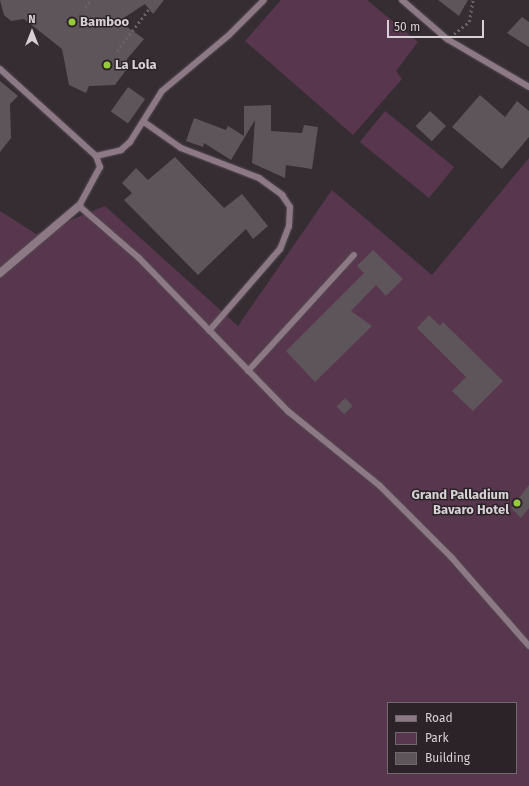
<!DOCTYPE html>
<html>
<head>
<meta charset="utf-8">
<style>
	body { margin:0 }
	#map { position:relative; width:529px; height:786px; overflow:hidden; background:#352d32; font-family:"Fira Sans",sans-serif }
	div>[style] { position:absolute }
	.green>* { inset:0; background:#58374e; transform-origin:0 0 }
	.building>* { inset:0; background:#5e555b; transform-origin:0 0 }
	.path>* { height:2.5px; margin-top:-1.25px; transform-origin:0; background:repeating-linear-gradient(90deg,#696266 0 2px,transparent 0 5px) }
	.roads { filter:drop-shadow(0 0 1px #524b4f) drop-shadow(0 0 1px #524b4f) }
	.lane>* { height:6px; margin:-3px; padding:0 3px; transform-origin:3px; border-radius:3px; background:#8d7886 }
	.street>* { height:8px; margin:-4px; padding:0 4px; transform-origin:4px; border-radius:4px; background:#8d7886 }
	.dots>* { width:11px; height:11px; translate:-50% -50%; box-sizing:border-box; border:2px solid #2b2328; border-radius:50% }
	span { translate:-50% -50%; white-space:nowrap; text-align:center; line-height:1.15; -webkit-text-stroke:3px #2b2328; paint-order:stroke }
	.poi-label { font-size:13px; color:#d7d1d5; font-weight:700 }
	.left { translate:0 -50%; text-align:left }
	.right { translate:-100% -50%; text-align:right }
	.legend { position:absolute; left:387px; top:702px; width:130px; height:72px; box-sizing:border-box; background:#2b2328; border:1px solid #70696d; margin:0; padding:5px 7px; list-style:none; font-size:12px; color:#d7d1d5 }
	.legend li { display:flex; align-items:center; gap:8px; height:20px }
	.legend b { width:20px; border:1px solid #70696d }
	.north { position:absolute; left:12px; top:12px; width:40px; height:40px; -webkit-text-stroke:3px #2b2328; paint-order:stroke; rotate:0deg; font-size:11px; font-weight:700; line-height:16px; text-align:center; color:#d7d1d5 }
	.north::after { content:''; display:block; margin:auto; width:14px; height:18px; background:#d7d1d5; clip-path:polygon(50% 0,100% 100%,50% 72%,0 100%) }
	.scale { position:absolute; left:387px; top:20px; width:97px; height:18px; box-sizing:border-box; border:2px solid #d7d1d5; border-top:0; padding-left:5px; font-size:12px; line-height:14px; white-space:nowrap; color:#d7d1d5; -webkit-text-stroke:3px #2b2328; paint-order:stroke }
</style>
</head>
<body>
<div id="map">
	<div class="green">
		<div style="clip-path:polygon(281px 0,367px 0,418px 42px,396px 71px,402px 79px,353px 135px,245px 41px)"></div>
		<div style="left:385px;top:111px;width:89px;height:40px;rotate:39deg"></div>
		<div style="clip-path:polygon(evenodd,529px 158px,529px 786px,0 786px,0 211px,36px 234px,105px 206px,238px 326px,332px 190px,432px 275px,529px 158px,388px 703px,516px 703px,516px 773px,388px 773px,388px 703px)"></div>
	</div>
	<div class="building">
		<div style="clip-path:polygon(0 0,164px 0,153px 14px,145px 4px,119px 21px,144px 39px,127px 59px,126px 70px,115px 85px,89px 86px,86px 93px,69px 85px,62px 49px,24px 19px,11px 21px,4px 15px)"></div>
		<div style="clip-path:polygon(438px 0,468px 0,459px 16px)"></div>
		<div style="clip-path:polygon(522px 17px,529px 22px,529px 47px,507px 33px)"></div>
		<div style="clip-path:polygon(0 81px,18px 96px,10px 104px,11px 138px,0 152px)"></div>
		<div style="left:128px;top:87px;width:21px;height:30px;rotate:35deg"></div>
		<div style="clip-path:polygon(480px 95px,505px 117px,517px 101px,529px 111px,529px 137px,502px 169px,452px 127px)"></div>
		<div style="clip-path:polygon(271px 105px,271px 131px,302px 133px,304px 125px,318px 127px,312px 169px,286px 165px,285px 178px,252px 163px,255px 120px,231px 160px,204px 143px,203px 147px,186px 141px,194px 118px,226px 130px,228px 126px,244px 136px,244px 106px)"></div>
		<div style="left:430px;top:111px;width:22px;height:21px;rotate:43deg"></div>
		<div style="clip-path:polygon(175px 157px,224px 208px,242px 194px,268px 226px,253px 239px,246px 229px,198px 275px,124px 200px,132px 193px,122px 183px,136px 168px,148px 180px)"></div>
		<div style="clip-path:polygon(373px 250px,403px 279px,386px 296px,376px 285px,351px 311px,372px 326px,315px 382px,286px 351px,364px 273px,357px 266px)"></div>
		<div style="clip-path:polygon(429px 315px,440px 326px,443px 322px,503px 381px,473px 411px,452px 391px,466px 377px,417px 328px)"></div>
		<div style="left:345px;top:398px;width:11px;height:12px;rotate:45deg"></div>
		<div style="clip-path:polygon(529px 485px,529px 508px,521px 518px,511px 508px)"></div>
	</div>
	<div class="path">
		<div style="left:85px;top:7px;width:9px;rotate:-49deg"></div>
		<div style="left:454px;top:34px;width:19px;rotate:-39deg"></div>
		<div style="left:469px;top:22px;width:22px;rotate:-80deg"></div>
		<div style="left:117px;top:51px;width:53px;rotate:-52.7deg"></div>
	</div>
	<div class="roads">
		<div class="lane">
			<div style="left:402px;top:0;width:60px;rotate:40.9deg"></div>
			<div style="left:447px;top:39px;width:95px;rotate:30.3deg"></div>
			<div style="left:0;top:69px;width:130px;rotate:42.2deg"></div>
			<div style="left:96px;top:156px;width:12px;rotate:70deg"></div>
			<div style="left:100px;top:167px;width:44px;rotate:118.3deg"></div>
			<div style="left:79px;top:206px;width:79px;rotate:40.9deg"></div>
			<div style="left:139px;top:258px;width:215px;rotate:45.8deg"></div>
			<div style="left:289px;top:412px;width:117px;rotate:39.1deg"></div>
			<div style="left:380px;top:486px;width:102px;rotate:45deg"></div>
			<div style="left:452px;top:558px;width:117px;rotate:48.8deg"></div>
			<div style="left:144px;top:122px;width:45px;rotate:35.1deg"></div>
			<div style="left:181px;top:148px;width:84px;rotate:21deg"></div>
			<div style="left:259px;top:178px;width:29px;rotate:36deg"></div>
			<div style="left:282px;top:195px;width:14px;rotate:56deg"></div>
			<div style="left:290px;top:207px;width:19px;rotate:93deg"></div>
			<div style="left:289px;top:226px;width:25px;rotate:111deg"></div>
			<div style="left:280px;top:249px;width:108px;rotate:130.9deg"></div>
			<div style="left:96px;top:156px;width:26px;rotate:-13deg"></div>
			<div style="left:121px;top:150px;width:12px;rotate:-42deg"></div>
			<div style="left:130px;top:142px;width:60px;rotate:-57.9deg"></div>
			<div style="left:162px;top:91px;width:87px;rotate:-39.9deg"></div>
			<div style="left:229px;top:35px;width:49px;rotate:-45deg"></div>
			<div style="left:248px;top:371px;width:157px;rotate:-47.6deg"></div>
		</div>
		<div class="street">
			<div style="left:0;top:273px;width:104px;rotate:-40.3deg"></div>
		</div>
	</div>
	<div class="dots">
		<div style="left:72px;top:22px;background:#96cc3a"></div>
		<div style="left:107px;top:65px;background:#96cc3a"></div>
		<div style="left:517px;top:503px;background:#96cc3a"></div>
	</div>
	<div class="poi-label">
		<span class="left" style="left:80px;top:22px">Bamboo</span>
		<span class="left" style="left:115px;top:65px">La Lola</span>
		<span class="right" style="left:509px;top:503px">Grand Palladium<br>Bavaro Hotel</span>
	</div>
	<ul class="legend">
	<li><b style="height:5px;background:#8d7886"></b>Road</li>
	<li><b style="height:11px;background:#58374e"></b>Park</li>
	<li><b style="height:11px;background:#5e555b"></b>Building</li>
	</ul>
	<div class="north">N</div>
	<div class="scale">50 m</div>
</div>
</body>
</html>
